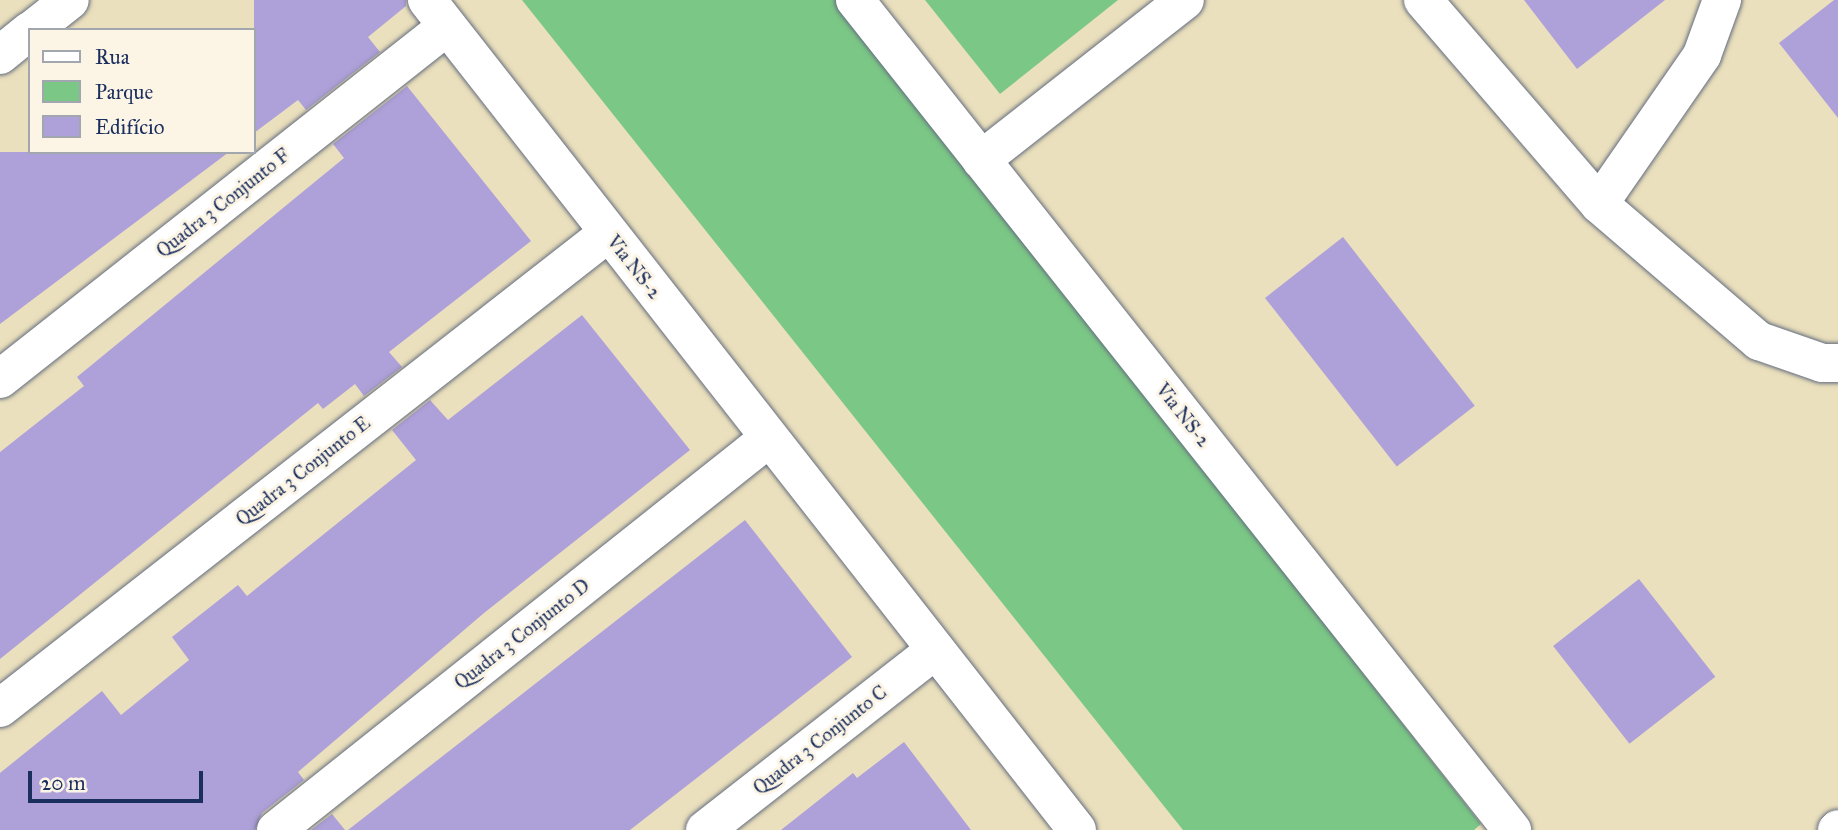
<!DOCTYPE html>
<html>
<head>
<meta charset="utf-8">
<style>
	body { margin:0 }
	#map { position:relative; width:1838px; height:830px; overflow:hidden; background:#ebe0bd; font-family:"IM FELL Great Primer",serif }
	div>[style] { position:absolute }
	.green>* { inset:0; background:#7bc786 }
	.building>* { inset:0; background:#aea0d8; transform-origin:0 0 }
	.roads { filter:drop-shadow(0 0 2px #646d7f) drop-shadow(0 0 2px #646d7f) }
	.minor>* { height:38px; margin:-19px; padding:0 19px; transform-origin:19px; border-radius:19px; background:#fff }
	span { translate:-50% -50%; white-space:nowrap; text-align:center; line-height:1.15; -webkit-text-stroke:6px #fcf5e5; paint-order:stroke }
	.street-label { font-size:19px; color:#1b2f5e }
	.legend { position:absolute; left:28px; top:28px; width:228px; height:126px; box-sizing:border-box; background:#fcf5e5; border:2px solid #a2a6af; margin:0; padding:9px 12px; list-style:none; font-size:21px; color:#1b2f5e }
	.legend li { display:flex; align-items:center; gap:14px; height:35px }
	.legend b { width:35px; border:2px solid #a2a6af }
	.scale { position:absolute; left:28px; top:771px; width:175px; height:32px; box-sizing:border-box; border:4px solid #1b2f5e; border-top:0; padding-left:9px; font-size:21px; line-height:24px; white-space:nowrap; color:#1b2f5e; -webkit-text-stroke:5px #fcf5e5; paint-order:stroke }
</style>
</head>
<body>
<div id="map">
	<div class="green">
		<div style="clip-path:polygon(522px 0,837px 0,1481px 824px,1474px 830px,1183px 830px)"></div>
		<div style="clip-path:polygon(925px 0,1118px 0,1000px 94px)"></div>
	</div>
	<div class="building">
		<div style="clip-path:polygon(254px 0,406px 0,406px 6px,368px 37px,380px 52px,306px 110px,298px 100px,254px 133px)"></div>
		<div style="clip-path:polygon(1524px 0,1665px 0,1577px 69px)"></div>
		<div style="clip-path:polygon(1834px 0,1838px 0,1838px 118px,1779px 43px)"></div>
		<div style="clip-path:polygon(407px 86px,531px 241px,389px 352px,402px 367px,364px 396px,355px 384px,323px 409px,318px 403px,0 659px,0 452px,84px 386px,77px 377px,344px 158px,333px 144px)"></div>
		<div style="clip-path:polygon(0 152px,229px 152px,0 324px)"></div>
		<div style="left:1343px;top:237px;width:214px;height:99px;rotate:52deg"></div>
		<div style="clip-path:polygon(582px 315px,690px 450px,484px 613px,298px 772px,304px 780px,262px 813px,255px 830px,0 830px,0 773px,102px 691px,121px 715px,189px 660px,172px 637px,238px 585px,247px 596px,416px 460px,392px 430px,430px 400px,448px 420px)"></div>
		<div style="clip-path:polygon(745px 520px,852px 657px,630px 830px,348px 830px)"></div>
		<div style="left:1639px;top:579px;width:124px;height:109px;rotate:52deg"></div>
		<div style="clip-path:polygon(904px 742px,971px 830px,781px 830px,853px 773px,857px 778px)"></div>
		<div style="clip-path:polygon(332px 814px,345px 830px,311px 830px)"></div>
	</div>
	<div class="roads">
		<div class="minor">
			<div style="left:427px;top:0;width:1054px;rotate:51.93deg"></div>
			<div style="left:855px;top:0;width:1059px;rotate:51.64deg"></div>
			<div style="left:1423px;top:0;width:269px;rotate:49.2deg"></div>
			<div style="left:1599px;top:204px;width:211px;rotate:40.6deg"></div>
			<div style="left:1759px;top:341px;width:67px;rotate:19.2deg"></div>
			<div style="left:1822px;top:363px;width:16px"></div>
			<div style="left:32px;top:30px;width:48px;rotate:-38.3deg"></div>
			<div style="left:0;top:55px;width:38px;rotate:-39deg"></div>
			<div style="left:981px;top:160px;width:259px;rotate:-38.1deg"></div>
			<div style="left:1599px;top:204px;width:181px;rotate:-55.3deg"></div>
			<div style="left:1702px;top:55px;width:59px;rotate:-70deg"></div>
			<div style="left:0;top:379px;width:567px;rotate:-38.27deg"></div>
			<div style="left:0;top:708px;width:770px;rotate:-37.99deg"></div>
			<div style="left:276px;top:830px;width:630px;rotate:-38.49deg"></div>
			<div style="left:705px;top:830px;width:292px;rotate:-38deg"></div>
			<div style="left:1837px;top:830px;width:1px;rotate:-45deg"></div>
		</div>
	</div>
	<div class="street-label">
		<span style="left:223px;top:203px;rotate:-38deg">Quadra 3 Conjunto F</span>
		<span style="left:634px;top:267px;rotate:52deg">Via NS-2</span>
		<span style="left:1183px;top:415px;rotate:52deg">Via NS-2</span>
		<span style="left:303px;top:471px;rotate:-38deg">Quadra 3 Conjunto E</span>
		<span style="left:522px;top:634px;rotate:-38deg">Quadra 3 Conjunto D</span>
		<span style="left:820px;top:740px;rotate:-38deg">Quadra 3 Conjunto C</span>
	</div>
	<ul class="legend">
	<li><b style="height:9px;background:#fff"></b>Rua</li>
	<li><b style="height:19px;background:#7bc786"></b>Parque</li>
	<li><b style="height:19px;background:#aea0d8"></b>Edifício</li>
	</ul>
	<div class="scale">20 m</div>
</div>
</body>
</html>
